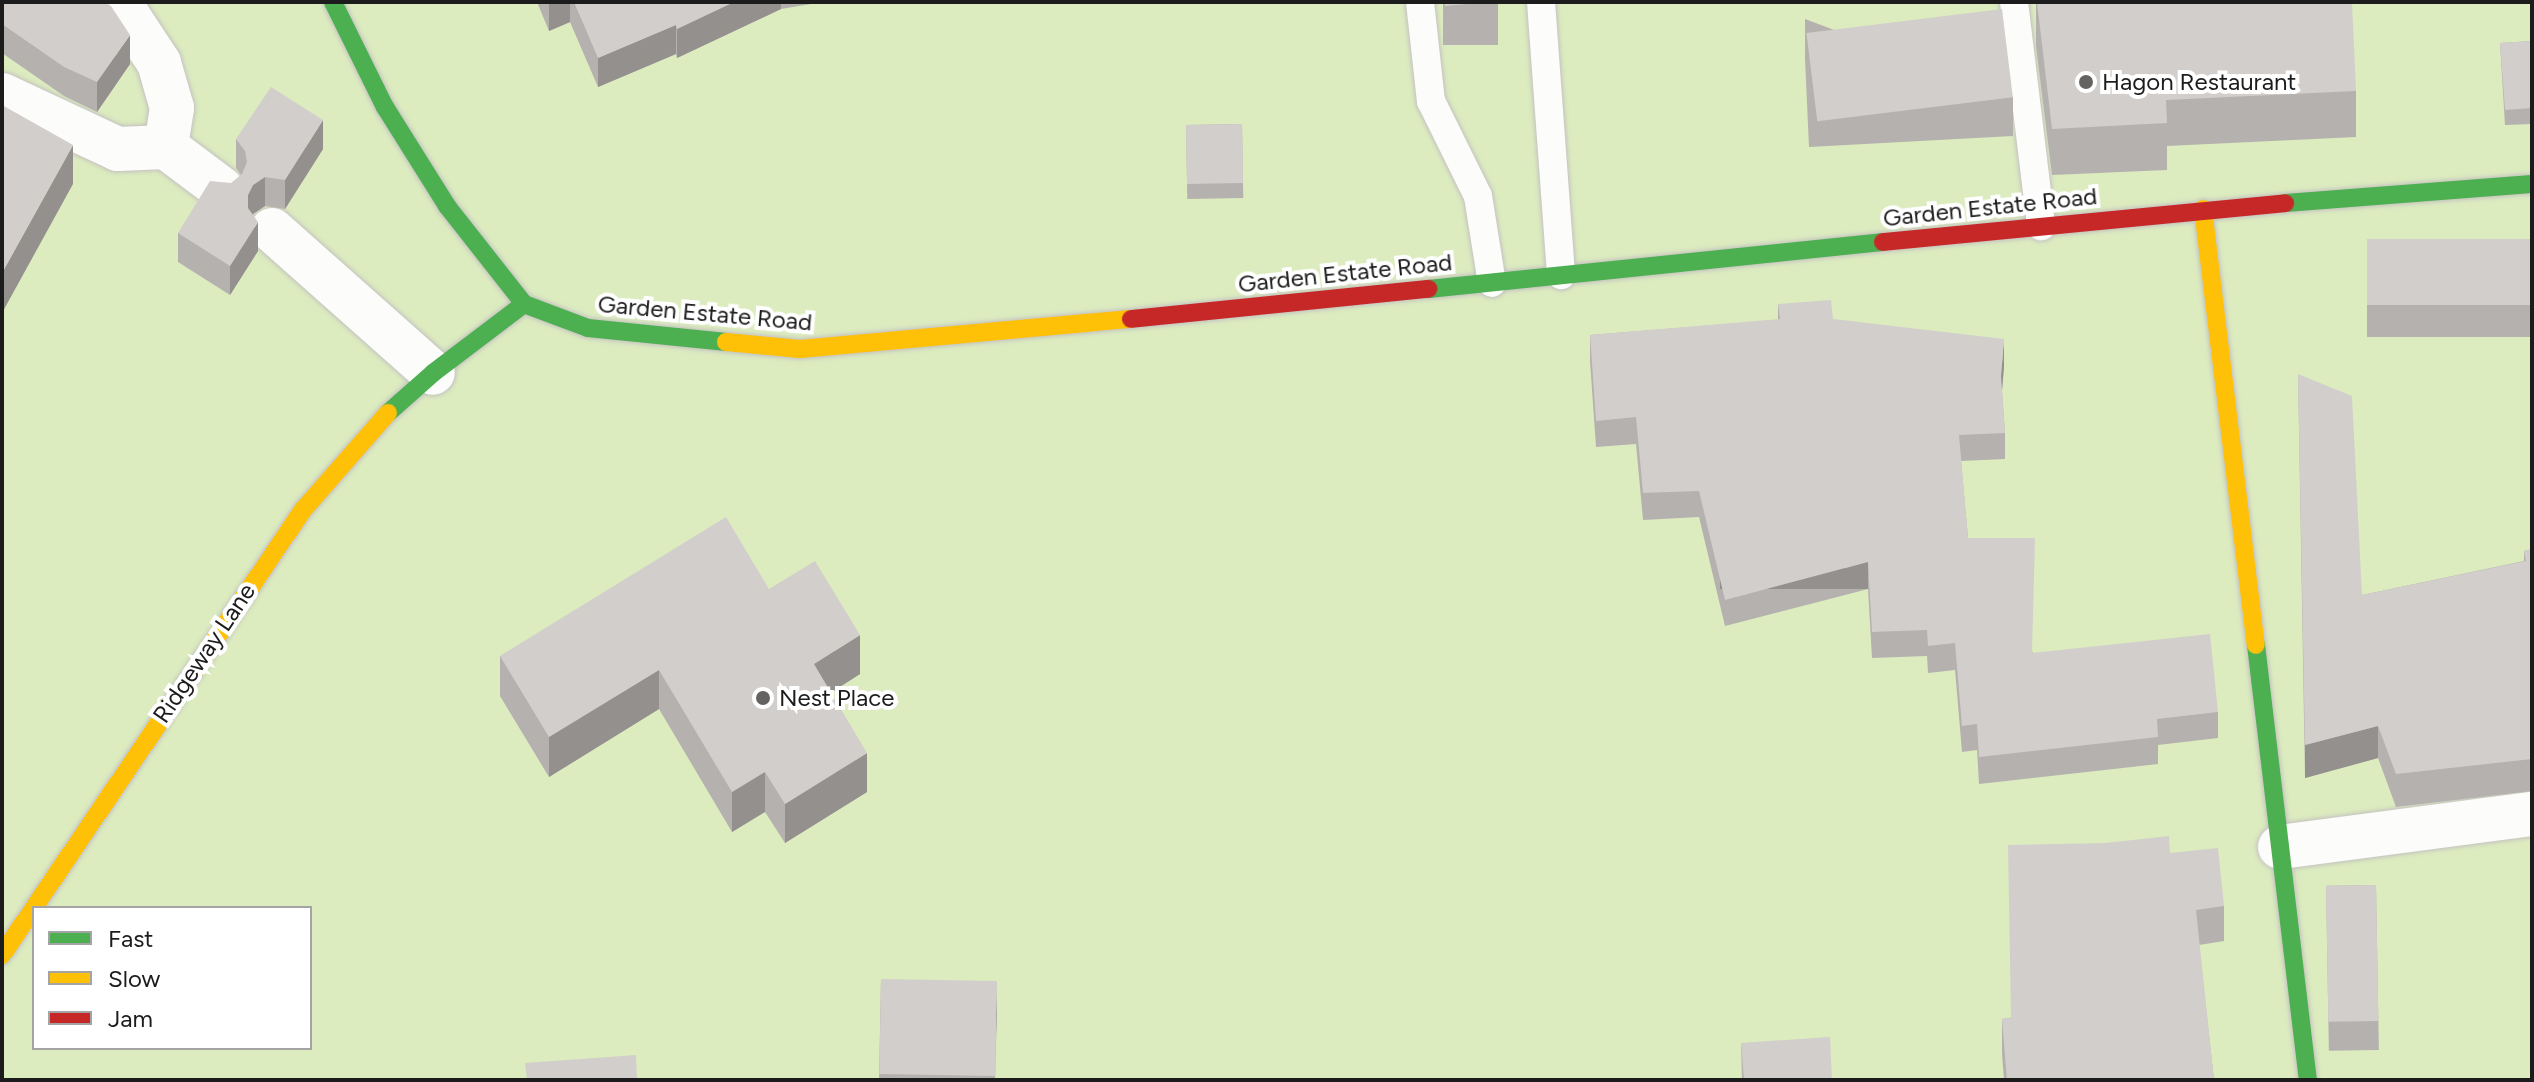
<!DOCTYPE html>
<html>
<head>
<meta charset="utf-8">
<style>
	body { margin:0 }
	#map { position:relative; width:2534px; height:1082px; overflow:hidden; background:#ece8e4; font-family:Figtree,sans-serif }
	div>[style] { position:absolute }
	.grass>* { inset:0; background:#dcecbf }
	.roads { filter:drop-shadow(0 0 2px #c4c2c0) drop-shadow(0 0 2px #c4c2c0) }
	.lane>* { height:28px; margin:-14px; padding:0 14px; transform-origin:14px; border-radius:14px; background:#fcfcfb }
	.street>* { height:44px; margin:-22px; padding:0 22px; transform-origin:22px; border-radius:22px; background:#fcfcfb }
	.fast>* { height:18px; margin:-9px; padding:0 9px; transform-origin:9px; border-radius:9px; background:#4caf50 }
	.slow>* { height:18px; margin:-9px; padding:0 9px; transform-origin:9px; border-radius:9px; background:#ffc107 }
	.jam>* { height:18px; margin:-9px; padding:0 9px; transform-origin:9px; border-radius:9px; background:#c62828 }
	.wall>* { inset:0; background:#b5b1af; transform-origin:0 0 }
	.shaded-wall>* { inset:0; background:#93908e; transform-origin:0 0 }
	.building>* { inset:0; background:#d2cecb; transform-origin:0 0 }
	.dots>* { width:22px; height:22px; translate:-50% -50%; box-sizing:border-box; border:4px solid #fff; border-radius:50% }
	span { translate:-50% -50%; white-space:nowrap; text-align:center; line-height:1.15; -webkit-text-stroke:8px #fff; paint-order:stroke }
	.poi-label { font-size:24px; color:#1c1c1c }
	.left { translate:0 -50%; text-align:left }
	.street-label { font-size:24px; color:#1c1c1c }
	.frame { position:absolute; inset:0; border:4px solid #1c1c1c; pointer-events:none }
	.legend { position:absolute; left:32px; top:906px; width:280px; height:144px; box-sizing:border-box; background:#fff; border:2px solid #a4a4a4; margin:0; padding:10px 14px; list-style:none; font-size:24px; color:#1c1c1c }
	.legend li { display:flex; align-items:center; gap:16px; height:40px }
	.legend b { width:40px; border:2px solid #a4a4a4 }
</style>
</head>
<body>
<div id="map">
	<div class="grass">
		<div style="clip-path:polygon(evenodd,2px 2px,2532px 2px,2532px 1080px,2px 1080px,2px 2px,34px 908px,310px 908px,310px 1048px,34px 1048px,34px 908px)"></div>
	</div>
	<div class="roads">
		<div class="lane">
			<div style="left:1420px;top:2px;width:100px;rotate:83.7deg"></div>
			<div style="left:1431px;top:101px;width:106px;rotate:63.7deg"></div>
			<div style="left:1478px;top:196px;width:88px;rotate:80.9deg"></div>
			<div style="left:1541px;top:2px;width:274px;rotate:85.8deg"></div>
			<div style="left:2014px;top:2px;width:226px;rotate:83.1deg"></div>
		</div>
		<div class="street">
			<div style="left:119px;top:2px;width:73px;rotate:56.7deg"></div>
			<div style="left:159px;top:63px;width:47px;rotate:73.9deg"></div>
			<div style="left:172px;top:108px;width:39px;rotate:99deg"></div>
			<div style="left:2px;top:95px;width:128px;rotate:25deg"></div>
			<div style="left:118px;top:149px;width:48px;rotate:-2.4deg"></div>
			<div style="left:166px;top:147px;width:70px;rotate:36.9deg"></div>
			<div style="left:272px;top:230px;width:215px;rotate:41.6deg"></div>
			<div style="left:2280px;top:847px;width:254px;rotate:-7.5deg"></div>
		</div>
		<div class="fast">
			<div style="left:333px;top:2px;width:117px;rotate:63.7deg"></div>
			<div style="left:385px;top:107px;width:117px;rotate:57.9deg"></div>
			<div style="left:447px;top:206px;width:125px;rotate:51.8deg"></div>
			<div style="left:524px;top:304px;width:68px;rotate:20.6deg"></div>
			<div style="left:588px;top:328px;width:139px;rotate:5.8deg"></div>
			<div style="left:2285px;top:203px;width:248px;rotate:-4.4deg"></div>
			<div style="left:1428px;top:289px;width:457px;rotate:-5.9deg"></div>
			<div style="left:388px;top:413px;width:60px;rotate:-41.6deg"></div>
			<div style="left:433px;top:373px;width:114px;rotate:-37.2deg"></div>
			<div style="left:2256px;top:645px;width:438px;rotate:83.2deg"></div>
		</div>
		<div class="slow">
			<div style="left:2203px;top:209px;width:439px;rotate:83.1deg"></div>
			<div style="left:726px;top:342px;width:74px;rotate:5.4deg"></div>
			<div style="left:800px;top:349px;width:332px;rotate:-5.2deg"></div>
			<div style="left:2px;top:955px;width:537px;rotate:-55.93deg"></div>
			<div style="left:303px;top:510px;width:129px;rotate:-48.8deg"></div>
		</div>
		<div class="jam">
			<div style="left:1883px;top:242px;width:404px;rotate:-5.5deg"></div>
			<div style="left:1131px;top:319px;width:299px;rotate:-5.8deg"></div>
		</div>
	</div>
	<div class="wall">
		<div style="clip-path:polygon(2px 2px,130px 64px,97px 112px,64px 96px,2px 53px)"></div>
		<div style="clip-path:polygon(537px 2px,823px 2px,781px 9px,677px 58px,676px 54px,598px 87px,570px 22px,549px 31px)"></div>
		<div style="left:1443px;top:2px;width:55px;height:43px"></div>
		<div style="clip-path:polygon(2036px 2px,2356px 91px,2356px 137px,2167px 146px,2167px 170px,2052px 175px,2036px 46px)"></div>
		<div style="clip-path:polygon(1805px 19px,2013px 97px,2013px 136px,1809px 147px,1805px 59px)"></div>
		<div style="clip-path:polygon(2532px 41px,2532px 124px,2505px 125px,2500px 43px)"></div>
		<div style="left:1242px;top:124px;width:74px;height:56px;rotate:89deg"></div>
		<div style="clip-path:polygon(236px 139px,323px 149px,285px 209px,265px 206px,253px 214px,258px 251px,230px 295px,178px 262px,178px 233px,241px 175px,236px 168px)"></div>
		<div style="left:2532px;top:239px;width:98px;height:165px;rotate:90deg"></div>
		<div style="clip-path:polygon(1778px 304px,2004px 366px,2002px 391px,2005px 433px,2005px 459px,1961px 461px,1968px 538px,2033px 653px,2218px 712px,2218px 738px,2158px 745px,2158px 764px,1979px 784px,1977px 750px,1962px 752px,1955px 670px,1928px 673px,1927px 656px,1872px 658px,1868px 589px,1725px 626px,1699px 517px,1643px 520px,1636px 444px,1596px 447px,1590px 361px,1590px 335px,1778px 320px)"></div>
		<div style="clip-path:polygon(2298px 374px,2362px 595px,2524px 561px,2524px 551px,2532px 549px,2532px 791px,2396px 807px,2378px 758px,2305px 778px)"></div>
		<div style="clip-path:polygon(769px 589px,860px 674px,831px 693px,867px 792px,785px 843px,765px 812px,732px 832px,659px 709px,549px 777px,500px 696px,500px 656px)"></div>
		<div style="clip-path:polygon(2170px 853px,2224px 906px,2224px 941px,2199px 945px,2214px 1080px,2004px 1080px,2002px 1054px,2002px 1019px,2010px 1018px)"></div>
		<div style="left:2376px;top:885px;width:165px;height:50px;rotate:89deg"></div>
		<div style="clip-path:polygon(881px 979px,997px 1011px,995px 1080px,879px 1080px)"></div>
		<div style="clip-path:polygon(1741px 1043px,1832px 1080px,1742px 1080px)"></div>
	</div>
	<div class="shaded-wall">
		<div style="clip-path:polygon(549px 2px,570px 2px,570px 22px,549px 31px)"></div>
		<div style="clip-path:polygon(734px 2px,781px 2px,781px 9px,677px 58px,677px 29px)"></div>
		<div style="clip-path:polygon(676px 25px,676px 54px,598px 87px,598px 58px)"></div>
		<div style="clip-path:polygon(130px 35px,130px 64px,97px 112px,97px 82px)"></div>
		<div style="clip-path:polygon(323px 120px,323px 149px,285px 209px,285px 180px)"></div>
		<div style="clip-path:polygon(73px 145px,73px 184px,2px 313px,2px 273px)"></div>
		<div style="clip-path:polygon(265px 177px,265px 206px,253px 214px,248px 224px,248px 195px,253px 185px)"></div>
		<div style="clip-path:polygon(258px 222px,258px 251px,230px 295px,230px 266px)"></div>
		<div style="clip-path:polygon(2004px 339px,2004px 366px,2001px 402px,2001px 376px)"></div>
		<div style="left:1868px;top:562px;width:27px;height:148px;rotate:90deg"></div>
		<div style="clip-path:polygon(860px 635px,860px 674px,814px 703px,814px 664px)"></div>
		<div style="clip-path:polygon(659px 670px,659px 709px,549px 777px,549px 737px)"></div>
		<div style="clip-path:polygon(2378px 726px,2378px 758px,2305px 778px,2305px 745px)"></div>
		<div style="clip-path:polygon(867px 753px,867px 792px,785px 843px,785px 804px)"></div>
		<div style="clip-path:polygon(765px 772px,765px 812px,732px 832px,732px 792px)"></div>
		<div style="clip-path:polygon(997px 981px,997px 1011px,994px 1080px)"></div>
	</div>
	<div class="building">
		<div style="clip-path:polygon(2px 2px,105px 2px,111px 6px,130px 35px,97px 82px,64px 67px,2px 24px)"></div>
		<div style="clip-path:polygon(574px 2px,734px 2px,677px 29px,676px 25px,598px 58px)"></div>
		<div style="clip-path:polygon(1444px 2px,1489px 2px,1445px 6px)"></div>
		<div style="clip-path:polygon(2037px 2px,2352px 2px,2356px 91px,2166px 100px,2167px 123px,2052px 129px)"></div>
		<div style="left:2002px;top:9px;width:89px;height:197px;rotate:83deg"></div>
		<div style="clip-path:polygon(2532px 41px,2532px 108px,2505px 110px,2500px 43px)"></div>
		<div style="clip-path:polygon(271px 87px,323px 120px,285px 180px,265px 177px,253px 185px,248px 195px,248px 208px,258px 222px,230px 266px,178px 233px,210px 181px,231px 183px,242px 174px,247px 162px,245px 151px,236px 139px)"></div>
		<div style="clip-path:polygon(2px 105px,73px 145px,2px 273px)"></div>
		<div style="left:1242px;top:124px;width:59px;height:56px;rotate:89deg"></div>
		<div style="left:2532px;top:239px;width:66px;height:165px;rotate:90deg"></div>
		<div style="clip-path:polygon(1831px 300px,1833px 319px,2004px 339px,2001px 376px,2005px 433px,1959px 435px,1968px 538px,2035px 538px,2032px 653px,2210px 634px,2218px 712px,2157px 719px,2158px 737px,1979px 757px,1977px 724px,1962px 726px,1955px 643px,1928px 646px,1927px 630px,1872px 632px,1868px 562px,1725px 600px,1699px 491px,1643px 493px,1636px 417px,1596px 421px,1590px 335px,1780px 319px,1778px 304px)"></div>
		<div style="clip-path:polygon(2298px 374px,2352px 396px,2362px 595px,2526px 561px,2524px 551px,2532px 549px,2532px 759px,2396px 774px,2378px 726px,2305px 745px)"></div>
		<div style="clip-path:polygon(726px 517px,769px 589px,815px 561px,860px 635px,814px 664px,867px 753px,785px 804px,765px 772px,732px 792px,659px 670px,549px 737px,500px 656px)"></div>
		<div style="clip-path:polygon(2169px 836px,2170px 853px,2218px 848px,2224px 906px,2196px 910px,2214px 1080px,2007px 1080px,2002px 1019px,2011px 1018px,2008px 845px,2105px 843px)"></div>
		<div style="left:2376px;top:885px;width:136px;height:50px;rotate:89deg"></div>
		<div style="left:881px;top:979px;width:116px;height:95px;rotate:1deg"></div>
		<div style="clip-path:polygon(1830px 1037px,1832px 1080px,1744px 1080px,1741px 1043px)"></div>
		<div style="clip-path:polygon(636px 1055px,637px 1080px,527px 1080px,525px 1063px)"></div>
	</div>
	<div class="dots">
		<div style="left:2086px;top:82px;background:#656362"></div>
		<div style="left:763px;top:698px;background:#656362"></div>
	</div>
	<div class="poi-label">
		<span class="left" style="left:2102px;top:82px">Hagon Restaurant</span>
		<span class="left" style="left:779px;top:698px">Nest Place</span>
	</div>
	<div class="street-label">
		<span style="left:1990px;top:207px;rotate:-6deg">Garden Estate Road</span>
		<span style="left:1345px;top:273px;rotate:-6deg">Garden Estate Road</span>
		<span style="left:705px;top:313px;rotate:5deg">Garden Estate Road</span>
		<span style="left:204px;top:653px;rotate:-56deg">Ridgeway Lane</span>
	</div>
	<div class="frame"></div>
	<ul class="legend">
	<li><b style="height:10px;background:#4caf50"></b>Fast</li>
	<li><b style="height:10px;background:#ffc107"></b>Slow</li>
	<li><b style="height:10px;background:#c62828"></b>Jam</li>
	</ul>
</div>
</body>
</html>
